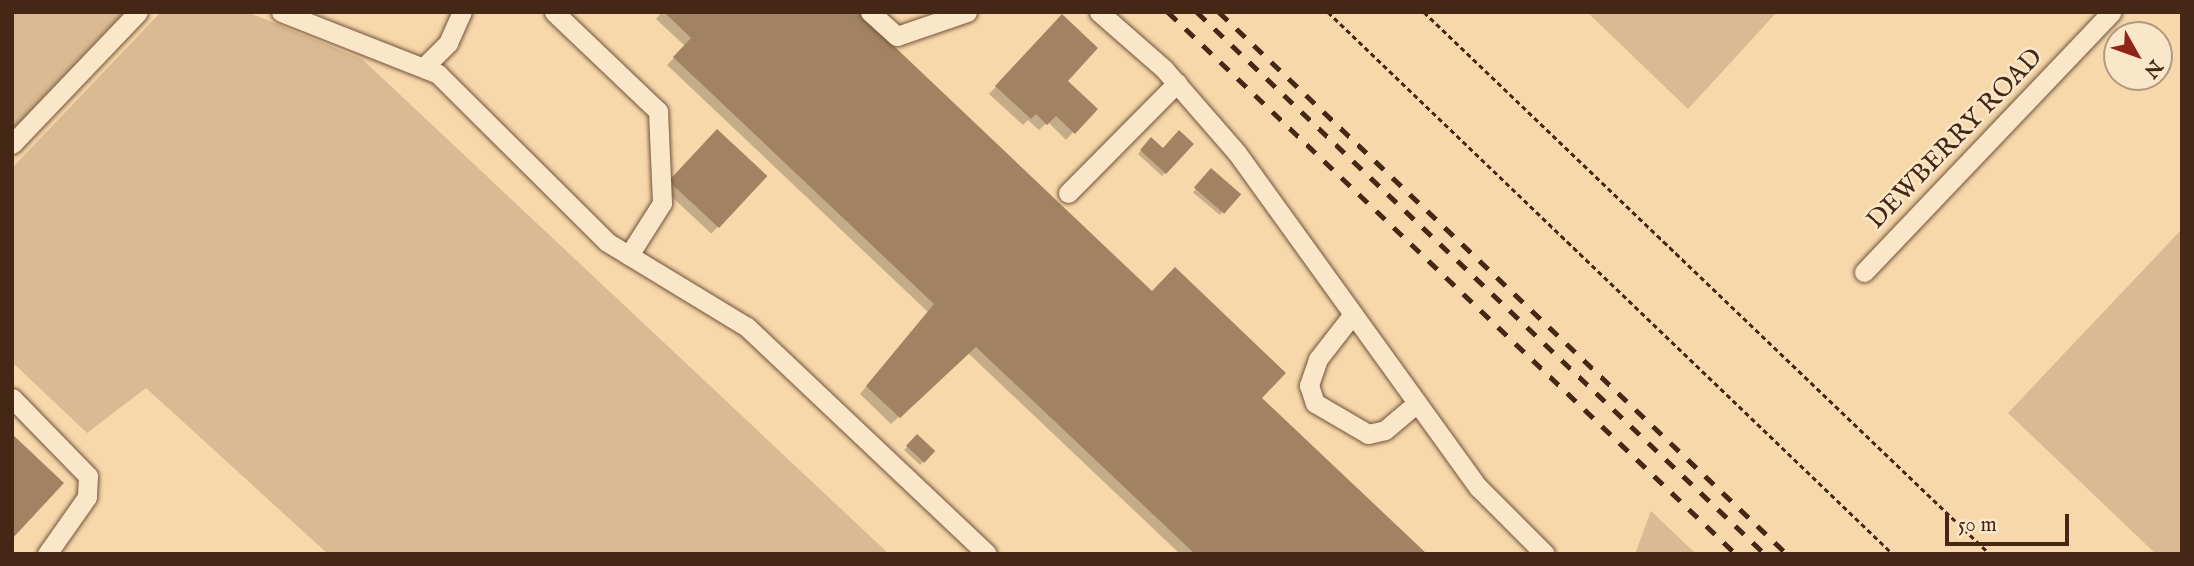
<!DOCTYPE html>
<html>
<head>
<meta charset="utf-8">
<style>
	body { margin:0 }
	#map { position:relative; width:2194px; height:566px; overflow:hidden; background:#f7d8ab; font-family:"IM FELL English",serif }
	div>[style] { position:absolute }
	.green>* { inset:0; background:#d9ba92 }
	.shadow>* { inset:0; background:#0003; transform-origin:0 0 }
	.building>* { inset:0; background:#a18363; transform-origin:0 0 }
	.path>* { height:2.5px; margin-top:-1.25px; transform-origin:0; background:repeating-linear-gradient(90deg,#442715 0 5px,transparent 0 8.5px) }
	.roads { filter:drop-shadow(0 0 2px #71533a) drop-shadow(0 0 2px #71533a) }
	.minor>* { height:19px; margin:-9.5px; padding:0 9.5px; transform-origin:9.5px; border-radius:9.5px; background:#fae6c8 }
	.rail>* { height:5px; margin-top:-2.5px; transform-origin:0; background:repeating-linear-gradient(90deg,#442715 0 12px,transparent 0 24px) }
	span { translate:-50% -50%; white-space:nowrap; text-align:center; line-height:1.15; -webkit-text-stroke:5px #fae6c8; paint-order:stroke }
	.street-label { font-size:26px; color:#442715 }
	.frame { position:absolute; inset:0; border:14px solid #442715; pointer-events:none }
	.north { position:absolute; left:2103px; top:21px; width:70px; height:70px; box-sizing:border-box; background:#fae6c8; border:2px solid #b19a80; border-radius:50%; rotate:130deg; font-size:19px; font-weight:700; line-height:28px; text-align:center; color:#442715 }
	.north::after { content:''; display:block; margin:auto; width:24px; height:32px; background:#8f2418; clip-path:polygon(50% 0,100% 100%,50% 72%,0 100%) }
	.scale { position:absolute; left:1945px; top:514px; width:124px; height:32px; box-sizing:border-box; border:4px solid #442715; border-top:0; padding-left:9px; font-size:21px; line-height:24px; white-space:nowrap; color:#442715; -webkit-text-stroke:5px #fae6c8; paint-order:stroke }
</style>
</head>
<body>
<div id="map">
	<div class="green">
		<div style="clip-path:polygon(12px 12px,124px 12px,12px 130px)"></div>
		<div style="clip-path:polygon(161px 12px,247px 12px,362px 59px,889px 554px,328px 554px,146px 388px,87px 433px,12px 362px,12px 168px)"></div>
		<div style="clip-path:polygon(1587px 12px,1777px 12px,1688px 109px)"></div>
		<div style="clip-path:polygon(2182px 229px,2182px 554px,2156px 554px,2008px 413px)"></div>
		<div style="clip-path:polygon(1651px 511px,1692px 550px,1696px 554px,1635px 554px)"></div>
	</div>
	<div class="shadow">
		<div style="clip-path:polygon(662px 12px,856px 12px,1424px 554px,1180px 554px,968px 353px,891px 424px,860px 394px,928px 312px,667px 65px,685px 46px,656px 19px)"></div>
		<div style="clip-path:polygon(1062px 17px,1065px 81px,1095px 109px,1066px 140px,1048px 122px,1039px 130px,1028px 120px,1023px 125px,989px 94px)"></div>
		<div style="left:717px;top:131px;width:66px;height:79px;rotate:43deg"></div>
		<div style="clip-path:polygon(1151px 140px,1163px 150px,1192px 144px,1162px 176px,1138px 154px)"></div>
		<div style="left:1211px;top:171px;width:35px;height:28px;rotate:40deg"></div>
		<div style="left:917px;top:436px;width:22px;height:19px;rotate:43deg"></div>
	</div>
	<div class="building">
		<div style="clip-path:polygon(664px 12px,858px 12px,1152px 291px,1175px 267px,1286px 373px,1262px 398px,1427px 554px,1195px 554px,976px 347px,900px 418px,866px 386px,934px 304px,673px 57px,691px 38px)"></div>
		<div style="clip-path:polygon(1062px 14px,1098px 48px,1068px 81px,1098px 109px,1075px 134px,1056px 116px,1047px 125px,1036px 114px,1031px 119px,995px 86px)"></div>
		<div style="left:717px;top:129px;width:69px;height:71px;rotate:43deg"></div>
		<div style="clip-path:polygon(1179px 130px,1194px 144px,1166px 174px,1140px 150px,1151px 137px,1163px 148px)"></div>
		<div style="left:1211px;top:168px;width:40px;height:26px;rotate:41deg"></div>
		<div style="clip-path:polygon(12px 434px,64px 483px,12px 539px)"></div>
		<div style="left:917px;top:434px;width:25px;height:16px;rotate:43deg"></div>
	</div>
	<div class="path">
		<div style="left:1328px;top:12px;width:783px;rotate:43.81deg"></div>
		<div style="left:1424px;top:12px;width:784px;rotate:43.76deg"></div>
	</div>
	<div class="roads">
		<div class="minor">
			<div style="left:281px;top:12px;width:169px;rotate:21.5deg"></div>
			<div style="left:438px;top:74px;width:238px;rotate:44.8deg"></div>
			<div style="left:607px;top:242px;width:164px;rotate:31.3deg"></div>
			<div style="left:747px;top:327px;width:330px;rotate:43.4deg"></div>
			<div style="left:554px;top:12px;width:144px;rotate:43.6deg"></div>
			<div style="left:658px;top:111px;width:92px;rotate:87.5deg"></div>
			<div style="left:662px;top:203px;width:62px;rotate:122.4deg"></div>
			<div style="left:870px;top:12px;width:36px;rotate:42deg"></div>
			<div style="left:897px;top:36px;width:74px;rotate:-18.9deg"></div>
			<div style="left:1099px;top:12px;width:86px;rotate:41.2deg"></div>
			<div style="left:1164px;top:69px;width:111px;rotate:49deg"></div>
			<div style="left:1237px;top:153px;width:413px;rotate:54.2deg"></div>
			<div style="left:1479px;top:488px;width:93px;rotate:45deg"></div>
			<div style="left:425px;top:66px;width:33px;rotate:-45deg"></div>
			<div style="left:448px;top:43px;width:34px;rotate:-66deg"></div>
			<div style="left:12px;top:144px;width:182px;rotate:-46.3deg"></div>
			<div style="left:1068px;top:193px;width:155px;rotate:-45.3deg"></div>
			<div style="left:1864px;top:272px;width:359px;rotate:-46.4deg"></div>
			<div style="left:1353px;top:314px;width:57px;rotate:127.9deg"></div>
			<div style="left:1318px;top:359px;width:28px;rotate:109deg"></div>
			<div style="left:1309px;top:385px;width:19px;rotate:72deg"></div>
			<div style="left:1315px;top:403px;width:61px;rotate:30.3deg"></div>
			<div style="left:1368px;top:434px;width:17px;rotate:-13deg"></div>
			<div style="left:1385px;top:430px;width:42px;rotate:-40.2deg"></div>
			<div style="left:12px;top:398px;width:109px;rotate:45.7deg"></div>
			<div style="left:88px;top:476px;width:21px;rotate:93deg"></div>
			<div style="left:87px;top:497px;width:70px;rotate:125.1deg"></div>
		</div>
	</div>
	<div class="rail">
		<div style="left:1168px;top:12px;width:785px;rotate:43.66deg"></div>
		<div style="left:1197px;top:12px;width:785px;rotate:43.66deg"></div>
		<div style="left:1219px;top:12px;width:785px;rotate:43.66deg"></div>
	</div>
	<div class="street-label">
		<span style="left:1955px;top:139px;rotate:-46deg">DEWBERRY ROAD</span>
	</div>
	<div class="frame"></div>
	<div class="north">N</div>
	<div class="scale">50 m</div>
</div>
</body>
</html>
